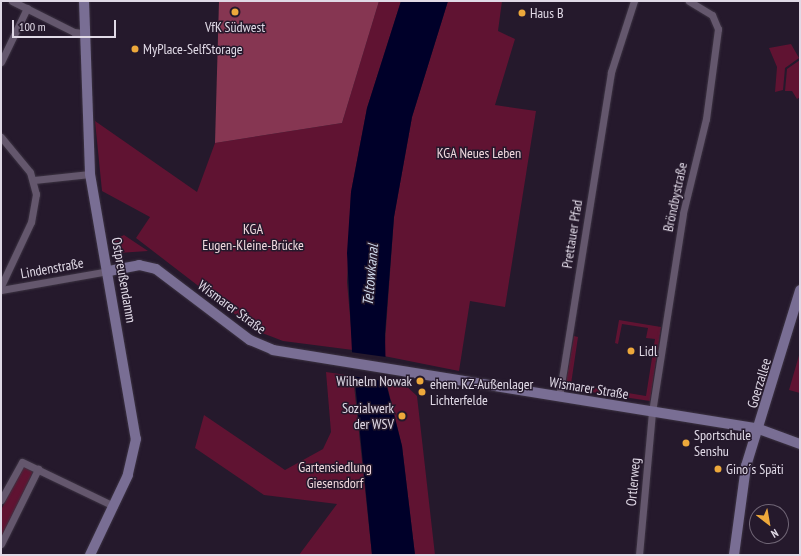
<!DOCTYPE html>
<html>
<head>
<meta charset="utf-8">
<style>
	body { margin:0 }
	#map { position:relative; width:801px; height:556px; overflow:hidden; background:#25192c; font-family:"PT Sans Narrow",sans-serif }
	div>[style] { position:absolute }
	.green>* { inset:0; background:#601332 }
	.forest>* { inset:0; background:#863652 }
	.water>* { inset:0; background:#000029 }
	.pier>* { inset:0; background:#25192c }
	.roads { filter:drop-shadow(0 0 1px #3c3342) drop-shadow(0 0 1px #3c3342) }
	.street>* { height:7px; margin:-3.5px; padding:0 3.5px; transform-origin:3.5px; border-radius:3.5px; background:#64576d }
	.secondary>* { height:10px; margin:-5px; padding:0 5px; transform-origin:5px; border-radius:5px; background:#796e94 }
	.dots>* { width:11px; height:11px; translate:-50% -50%; box-sizing:border-box; border:2px solid #25192c; border-radius:50% }
	span { translate:-50% -50%; white-space:nowrap; text-align:center; line-height:1.15; -webkit-text-stroke:3px #25192c; paint-order:stroke }
	.poi-label { font-size:14px; color:#e0d9e6 }
	.left { translate:0 -50%; text-align:left }
	.right { translate:-100% -50%; text-align:right }
	.park-label { font-size:14px; color:#f0d8de }
	.street-label { font-size:14px; color:#e0d9e6 }
	.water-label { font-size:15px; color:#cfd9ec; font-style:italic }
	.frame { position:absolute; inset:0; border:2px solid #e0d9e6; pointer-events:none }
	.north { position:absolute; left:749px; top:504px; width:40px; height:40px; box-sizing:border-box; background:#25192c; border:1px solid #706676; border-radius:50%; rotate:149deg; font-size:11px; font-weight:700; line-height:16px; text-align:center; color:#e0d9e6 }
	.north::after { content:''; display:block; margin:auto; width:14px; height:18px; background:#eda83b; clip-path:polygon(50% 0,100% 100%,50% 72%,0 100%) }
	.scale { position:absolute; left:12px; top:20px; width:104px; height:18px; box-sizing:border-box; border:2px solid #e0d9e6; border-top:0; padding-left:5px; font-size:12px; line-height:14px; white-space:nowrap; color:#e0d9e6; -webkit-text-stroke:3px #25192c; paint-order:stroke }
</style>
</head>
<body>
<div id="map">
	<div class="green">
		<div style="clip-path:polygon(379px 1px,401px 1px,367px 108px,351px 192px,347px 282px,353px 350px,283px 341px,257px 331px,136px 238px,150px 217px,102px 191px,95px 121px,197px 192px,215px 143px,342px 123px)"></div>
		<div style="clip-path:polygon(448px 1px,502px 1px,498px 31px,515px 39px,495px 105px,536px 111px,505px 307px,470px 301px,459px 371px,384px 356px,394px 217px,412px 117px)"></div>
		<div style="clip-path:polygon(791px 44px,799px 58px,785px 68px,783px 90px,775px 92px,777px 67px,769px 48px)"></div>
		<div style="clip-path:polygon(800px 60px,800px 97px,797px 99px,792px 91px,785px 91px,787px 69px)"></div>
		<div style="clip-path:polygon(124px 235px,148px 251px,118px 253px,114px 240px)"></div>
		<div style="clip-path:polygon(619px 320px,661px 327px,650px 401px,610px 395px,610px 390px,646px 396px,655px 339px,646px 338px,648px 328px,622px 324px,618px 344px,615px 343px)"></div>
		<div style="clip-path:polygon(574px 336px,578px 337px,571px 384px,600px 389px,598px 393px,565px 388px)"></div>
		<div style="clip-path:polygon(800px 352px,800px 393px,789px 390px)"></div>
		<div style="clip-path:polygon(326px 372px,353px 376px,372px 555px,299px 555px,337px 504px,264px 495px,195px 448px,204px 415px,285px 470px,323px 449px,331px 432px)"></div>
		<div style="clip-path:polygon(386px 381px,403px 383px,417px 396px,435px 555px,415px 555px,402px 446px)"></div>
		<div style="clip-path:polygon(23px 466px,33px 472px,1px 540px,1px 510px)"></div>
	</div>
	<div class="forest">
		<div style="clip-path:polygon(219px 1px,379px 1px,342px 123px,215px 143px)"></div>
	</div>
	<div class="water">
		<div style="clip-path:polygon(401px 1px,448px 1px,412px 117px,394px 217px,385px 334px,386px 383px,402px 446px,415px 555px,372px 555px,352px 352px,347px 253px,351px 192px,367px 108px)"></div>
	</div>
	<div class="pier">
		<div style="clip-path:polygon(350px 352px,386px 357px,388px 382px,352px 376px)"></div>
	</div>
	<div class="roads">
		<div class="street">
			<div style="left:12px;top:1px;width:69px;rotate:26.6deg"></div>
			<div style="left:74px;top:32px;width:9px;rotate:6deg"></div>
			<div style="left:1px;top:62px;width:60px;rotate:-64.3deg"></div>
			<div style="left:1px;top:137px;width:45px;rotate:50.4deg"></div>
			<div style="left:30px;top:172px;width:23px;rotate:75deg"></div>
			<div style="left:36px;top:194px;width:28px;rotate:100deg"></div>
			<div style="left:31px;top:222px;width:71px;rotate:115.1deg"></div>
			<div style="left:34px;top:180px;width:56px;rotate:-6.1deg"></div>
			<div style="left:1px;top:290px;width:110px;rotate:-10deg"></div>
			<div style="left:559px;top:397px;width:329px;rotate:-80.9deg"></div>
			<div style="left:611px;top:72px;width:75px;rotate:-72.1deg"></div>
			<div style="left:1px;top:500px;width:43px;rotate:-61.1deg"></div>
			<div style="left:22px;top:462px;width:102px;rotate:25.6deg"></div>
			<div style="left:1px;top:544px;width:84px;rotate:-63.7deg"></div>
			<div style="left:639px;top:555px;width:144px;rotate:-84.8deg"></div>
			<div style="left:652px;top:412px;width:201px;rotate:-81.1deg"></div>
			<div style="left:683px;top:213px;width:97px;rotate:-76.3deg"></div>
			<div style="left:706px;top:119px;width:91px;rotate:-82.4deg"></div>
			<div style="left:718px;top:29px;width:15px;rotate:-113deg"></div>
			<div style="left:712px;top:15px;width:27px;rotate:-149deg"></div>
		</div>
		<div class="secondary">
			<div style="left:84px;top:1px;width:173px;rotate:88deg"></div>
			<div style="left:90px;top:174px;width:269px;rotate:80.2deg"></div>
			<div style="left:136px;top:439px;width:37px;rotate:103deg"></div>
			<div style="left:128px;top:475px;width:89px;rotate:115.4deg"></div>
			<div style="left:109px;top:271px;width:31px;rotate:-11deg"></div>
			<div style="left:139px;top:265px;width:17px;rotate:13deg"></div>
			<div style="left:156px;top:269px;width:118px;rotate:37.1deg"></div>
			<div style="left:250px;top:340px;width:25px;rotate:23deg"></div>
			<div style="left:273px;top:350px;width:492px;rotate:9.2deg"></div>
			<div style="left:759px;top:429px;width:44px;rotate:20.1deg"></div>
			<div style="left:734px;top:555px;width:90px;rotate:-82.3deg"></div>
			<div style="left:746px;top:466px;width:184px;rotate:-72.9deg"></div>
		</div>
	</div>
	<div class="dots">
		<div style="left:235px;top:12px;background:#eda83b"></div>
		<div style="left:522px;top:13px;background:#eda83b"></div>
		<div style="left:135px;top:49px;background:#eda83b"></div>
		<div style="left:631px;top:351px;background:#eda83b"></div>
		<div style="left:420px;top:381px;background:#eda83b"></div>
		<div style="left:422px;top:392px;background:#eda83b"></div>
		<div style="left:402px;top:416px;background:#eda83b"></div>
		<div style="left:686px;top:443px;background:#eda83b"></div>
		<div style="left:718px;top:469px;background:#eda83b"></div>
	</div>
	<div class="poi-label">
		<span class="left" style="left:530px;top:13px">Haus B</span>
		<span style="left:235px;top:27px">VfK Südwest</span>
		<span class="left" style="left:143px;top:49px">MyPlace-SelfStorage</span>
		<span class="left" style="left:639px;top:351px">Lidl</span>
		<span class="right" style="left:412px;top:381px">Wilhelm Nowak</span>
		<span class="left" style="left:430px;top:392px">ehem. KZ-Außenlager<br>Lichterfelde</span>
		<span class="right" style="left:394px;top:416px">Sozialwerk<br>der WSV</span>
		<span class="left" style="left:694px;top:443px">Sportschule<br>Senshu</span>
		<span class="left" style="left:726px;top:469px">Gino´s Späti</span>
	</div>
	<div class="park-label">
		<span style="left:479px;top:153px">KGA Neues Leben</span>
		<span style="left:253px;top:237px">KGA<br>Eugen-Kleine-Brücke</span>
		<span style="left:335px;top:475px">Gartensiedlung<br>Giesensdorf</span>
	</div>
	<div class="street-label">
		<span style="left:675px;top:197px;rotate:-78deg">Bröndbystraße</span>
		<span style="left:572px;top:234px;rotate:-81deg">Prettauer Pfad</span>
		<span style="left:52px;top:268px;rotate:-10deg">Lindenstraße</span>
		<span style="left:124px;top:280px;rotate:80deg">Ostpreußendamm</span>
		<span style="left:232px;top:307px;rotate:36deg">Wismarer Straße</span>
		<span style="left:759px;top:383px;rotate:-73deg">Goerzallee</span>
		<span style="left:589px;top:388px;rotate:9deg">Wismarer Straße</span>
		<span style="left:633px;top:482px;rotate:-85deg">Ortlerweg</span>
	</div>
	<div class="water-label">
		<span style="left:370px;top:275px;rotate:-85deg">Teltowkanal</span>
	</div>
	<div class="frame"></div>
	<div class="north">N</div>
	<div class="scale">100 m</div>
</div>
</body>
</html>
